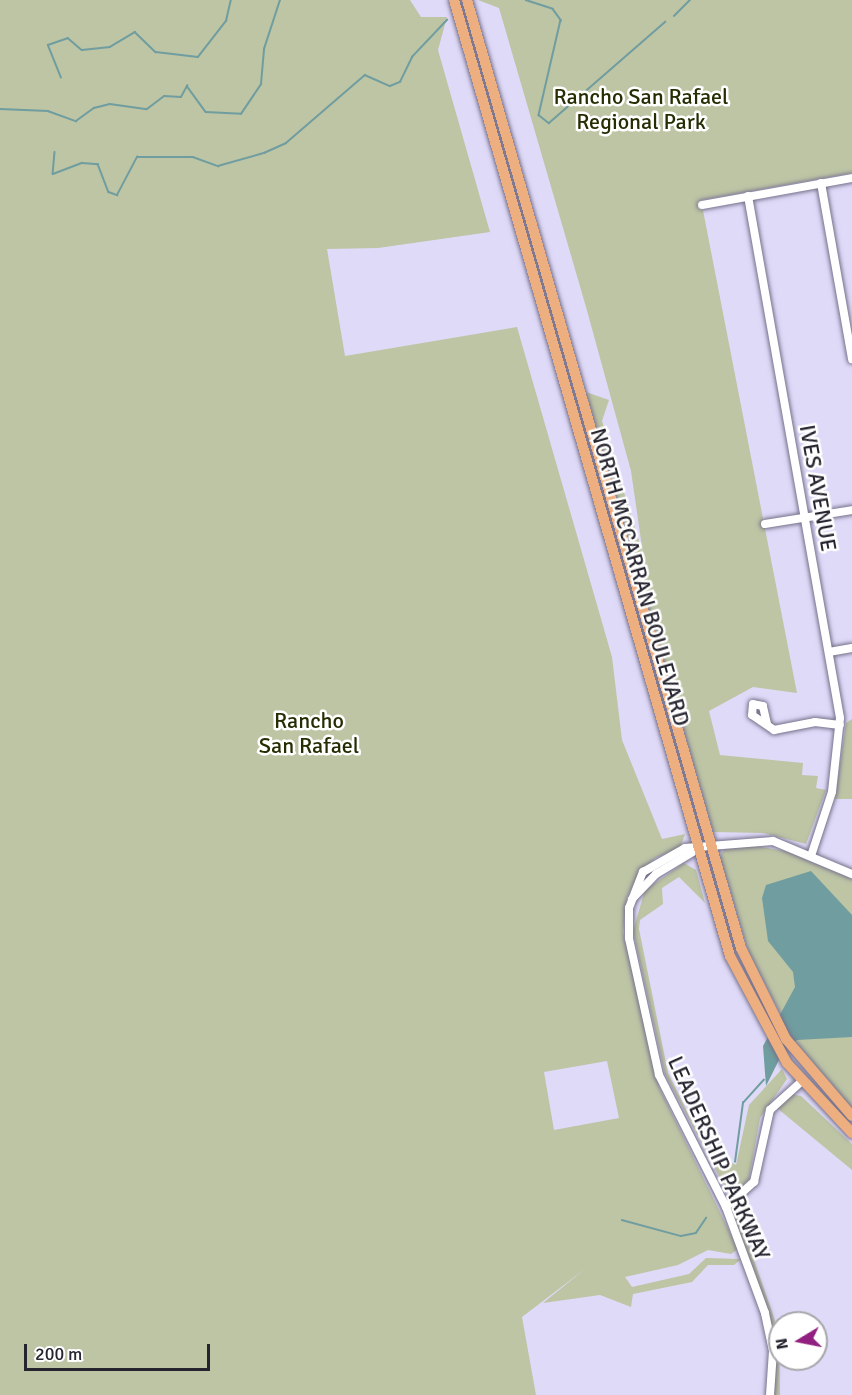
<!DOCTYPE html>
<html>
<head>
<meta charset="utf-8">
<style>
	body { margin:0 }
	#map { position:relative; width:852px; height:1395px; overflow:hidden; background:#dfdaf8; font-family:Signika,sans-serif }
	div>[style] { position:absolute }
	.green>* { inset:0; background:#bdc5a5 }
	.water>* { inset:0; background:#709d9f }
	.stream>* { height:1.5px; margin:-0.75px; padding:0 0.75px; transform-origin:0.75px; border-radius:0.75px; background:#709d9f }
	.roads { filter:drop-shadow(0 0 2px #76718b) drop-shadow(0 0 2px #76718b) }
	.minor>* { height:8px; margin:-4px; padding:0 4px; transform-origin:4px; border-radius:4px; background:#fff }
	.major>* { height:10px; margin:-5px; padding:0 5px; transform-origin:5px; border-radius:5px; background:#eeaf80 }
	span { translate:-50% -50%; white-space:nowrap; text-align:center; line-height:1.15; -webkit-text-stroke:5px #fff; paint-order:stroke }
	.park-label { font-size:22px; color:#262d02 }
	.street-label { font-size:22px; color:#26242f }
	.north { position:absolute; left:768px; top:1311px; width:60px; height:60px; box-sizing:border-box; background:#fff; border:2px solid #a8a7ac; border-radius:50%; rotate:260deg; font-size:16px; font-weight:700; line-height:24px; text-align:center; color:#26242f }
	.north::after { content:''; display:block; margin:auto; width:21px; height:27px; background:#922080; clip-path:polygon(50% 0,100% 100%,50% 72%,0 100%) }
	.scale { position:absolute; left:24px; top:1344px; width:186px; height:27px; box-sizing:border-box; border:3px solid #26242f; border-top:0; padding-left:8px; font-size:18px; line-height:21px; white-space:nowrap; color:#26242f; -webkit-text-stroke:4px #fff; paint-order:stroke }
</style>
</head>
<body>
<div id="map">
	<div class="green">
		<div style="clip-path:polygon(evenodd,0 0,410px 0,421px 17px,447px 17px,438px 50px,490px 232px,378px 248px,327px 249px,345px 356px,517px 327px,612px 657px,622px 740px,662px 839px,685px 834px,680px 848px,655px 858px,639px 874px,627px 897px,623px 932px,659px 1087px,738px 1249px,731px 1254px,708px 1250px,678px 1265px,625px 1277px,632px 1287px,689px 1274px,706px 1258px,741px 1259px,734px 1265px,708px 1265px,692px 1282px,633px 1294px,631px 1307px,600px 1295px,543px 1303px,585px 1269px,522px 1317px,536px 1395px,0 1395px,0 0,607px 1061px,619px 1118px,554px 1130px,544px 1072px,607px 1061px)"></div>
		<div style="clip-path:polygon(478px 0,852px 0,852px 173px,701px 200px,797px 693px,753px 687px,709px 711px,720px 755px,803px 763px,802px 775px,818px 776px,816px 788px,826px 790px,806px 844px,763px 833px,713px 832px,586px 392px,609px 400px,602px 421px,643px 554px,631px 471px,586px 307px,499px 8px)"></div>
		<div style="clip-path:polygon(852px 719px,852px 799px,835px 799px,846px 723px)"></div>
		<div style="clip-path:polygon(750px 845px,785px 851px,852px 879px,852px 1108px,793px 1039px,748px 950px,720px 857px,724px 849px)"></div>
		<div style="clip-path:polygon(684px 863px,696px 870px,705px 903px,679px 877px,662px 888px,663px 904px,640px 920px,639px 929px,668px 1073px,706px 1149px,736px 1165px,749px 1105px,782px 1069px,787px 1079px,760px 1118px,749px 1179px,731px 1199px,665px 1074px,633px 931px,645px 890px)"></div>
		<div style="clip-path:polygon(791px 1094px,801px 1096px,852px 1144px,852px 1170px,777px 1108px)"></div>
		<div style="clip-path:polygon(736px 1208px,779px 1332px,780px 1395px,774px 1395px,774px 1333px,733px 1214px)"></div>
	</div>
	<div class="water">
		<div style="clip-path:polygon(811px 871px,852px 915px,852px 1037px,797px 1040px,785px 1048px,766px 1086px,763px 1046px,795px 987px,793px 972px,768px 941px,762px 898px,766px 885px)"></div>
	</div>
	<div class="stream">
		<div style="left:526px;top:0;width:28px;rotate:18deg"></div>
		<div style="left:553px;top:9px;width:14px;rotate:54deg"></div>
		<div style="left:561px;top:20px;width:98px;rotate:103deg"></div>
		<div style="left:539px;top:115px;width:13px;rotate:39deg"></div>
		<div style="left:549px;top:123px;width:154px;rotate:-41deg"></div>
		<div style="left:674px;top:16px;width:23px;rotate:-45deg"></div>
		<div style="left:61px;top:78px;width:35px;rotate:-112deg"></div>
		<div style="left:48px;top:45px;width:21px;rotate:-19deg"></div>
		<div style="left:68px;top:38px;width:18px;rotate:41deg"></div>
		<div style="left:82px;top:50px;width:28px;rotate:-6deg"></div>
		<div style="left:110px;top:47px;width:29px;rotate:-31deg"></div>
		<div style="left:135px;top:32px;width:29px;rotate:44deg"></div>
		<div style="left:156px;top:52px;width:42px;rotate:6.8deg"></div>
		<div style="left:198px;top:57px;width:46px;rotate:-52.1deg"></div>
		<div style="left:226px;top:21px;width:22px;rotate:-77deg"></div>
		<div style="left:0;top:109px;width:48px;rotate:2.4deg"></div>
		<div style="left:48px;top:111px;width:30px;rotate:20deg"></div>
		<div style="left:76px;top:121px;width:22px;rotate:-36deg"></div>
		<div style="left:94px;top:108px;width:16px;rotate:-14deg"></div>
		<div style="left:110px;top:104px;width:37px;rotate:8deg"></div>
		<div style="left:147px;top:109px;width:21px;rotate:-37deg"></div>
		<div style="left:164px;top:96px;width:17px;rotate:3deg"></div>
		<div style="left:181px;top:97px;width:13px;rotate:-61deg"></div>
		<div style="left:187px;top:86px;width:32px;rotate:54deg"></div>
		<div style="left:206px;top:112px;width:35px;rotate:3deg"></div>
		<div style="left:241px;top:114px;width:36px;rotate:-56deg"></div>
		<div style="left:261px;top:84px;width:35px;rotate:-85deg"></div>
		<div style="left:264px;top:49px;width:52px;rotate:-71.9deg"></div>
		<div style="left:55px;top:152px;width:22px;rotate:95deg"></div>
		<div style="left:53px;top:174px;width:31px;rotate:-21deg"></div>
		<div style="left:82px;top:163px;width:16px;rotate:4deg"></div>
		<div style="left:98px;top:164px;width:30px;rotate:69deg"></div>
		<div style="left:109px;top:192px;width:9px;rotate:21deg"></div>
		<div style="left:117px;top:195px;width:43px;rotate:-62.2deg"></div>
		<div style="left:137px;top:157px;width:56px"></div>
		<div style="left:193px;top:157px;width:27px;rotate:20deg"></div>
		<div style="left:218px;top:166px;width:48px;rotate:-15.8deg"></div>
		<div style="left:264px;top:153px;width:24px;rotate:-24deg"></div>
		<div style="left:286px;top:143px;width:104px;rotate:-40.7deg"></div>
		<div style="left:365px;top:75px;width:27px;rotate:24deg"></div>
		<div style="left:390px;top:86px;width:11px;rotate:-22deg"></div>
		<div style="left:400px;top:82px;width:28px;rotate:-64deg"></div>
		<div style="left:412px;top:57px;width:51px;rotate:-46.6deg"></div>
		<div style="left:735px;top:1162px;width:60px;rotate:-82.3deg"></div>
		<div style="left:743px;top:1103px;width:31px;rotate:-48deg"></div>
		<div style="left:622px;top:1220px;width:61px;rotate:15.2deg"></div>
		<div style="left:681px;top:1236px;width:15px;rotate:-11deg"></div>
		<div style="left:696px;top:1233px;width:18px;rotate:-56deg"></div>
	</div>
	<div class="roads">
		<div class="minor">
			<div style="left:821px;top:183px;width:179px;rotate:80deg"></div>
			<div style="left:748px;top:196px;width:530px;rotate:80deg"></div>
			<div style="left:840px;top:718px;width:74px;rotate:96.2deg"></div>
			<div style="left:832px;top:792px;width:67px;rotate:108.2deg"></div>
			<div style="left:702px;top:205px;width:152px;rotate:-10.2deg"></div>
			<div style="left:765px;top:524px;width:88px;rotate:-9.1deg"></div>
			<div style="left:829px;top:652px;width:23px;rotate:-10deg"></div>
			<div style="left:767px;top:724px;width:18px;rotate:-103deg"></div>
			<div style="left:763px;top:706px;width:10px;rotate:-169deg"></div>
			<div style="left:753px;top:704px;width:11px;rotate:95deg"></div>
			<div style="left:752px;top:715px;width:27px;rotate:34deg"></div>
			<div style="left:774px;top:730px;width:42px;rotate:-11deg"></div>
			<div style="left:815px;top:722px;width:25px;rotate:7deg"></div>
			<div style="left:632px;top:899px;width:35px;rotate:-46deg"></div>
			<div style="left:656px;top:874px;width:49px;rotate:-30.8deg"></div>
			<div style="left:726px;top:1207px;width:38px;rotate:-42deg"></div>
			<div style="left:754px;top:1182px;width:74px;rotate:-77.5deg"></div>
			<div style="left:770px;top:1110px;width:43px;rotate:-42.2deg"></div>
			<div style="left:770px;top:1395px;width:44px;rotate:-86.1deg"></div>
			<div style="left:773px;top:1351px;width:39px;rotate:-102deg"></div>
			<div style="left:765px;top:1313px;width:113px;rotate:-110.2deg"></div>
			<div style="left:726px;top:1207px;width:148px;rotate:-116.9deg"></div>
			<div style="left:659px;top:1075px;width:140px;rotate:-102.4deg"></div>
			<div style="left:629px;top:938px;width:30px;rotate:-90deg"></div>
			<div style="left:629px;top:908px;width:39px;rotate:-69deg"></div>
			<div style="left:643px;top:872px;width:48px;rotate:-29.7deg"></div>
			<div style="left:685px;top:848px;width:88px;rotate:-4.5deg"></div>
			<div style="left:773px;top:841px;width:86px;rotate:22.7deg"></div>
		</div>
		<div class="major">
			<div style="left:454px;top:0;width:995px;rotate:73.9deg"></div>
			<div style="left:730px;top:956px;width:121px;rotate:62deg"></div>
			<div style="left:787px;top:1063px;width:96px;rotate:47.1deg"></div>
			<div style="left:467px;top:0;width:987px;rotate:73.88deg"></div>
			<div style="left:741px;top:948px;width:102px;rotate:63.7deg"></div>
			<div style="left:786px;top:1039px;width:101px;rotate:49.4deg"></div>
		</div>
	</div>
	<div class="park-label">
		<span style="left:641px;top:109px">Rancho San Rafael<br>Regional Park</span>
		<span style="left:309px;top:733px">Rancho<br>San Rafael</span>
	</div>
	<div class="street-label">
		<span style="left:818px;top:488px;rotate:80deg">IVES AVENUE</span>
		<span style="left:640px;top:577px;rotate:74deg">NORTH MCCARRAN BOULEVARD</span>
		<span style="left:719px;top:1158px;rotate:66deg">LEADERSHIP PARKWAY</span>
	</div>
	<div class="north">N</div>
	<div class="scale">200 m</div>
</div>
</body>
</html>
